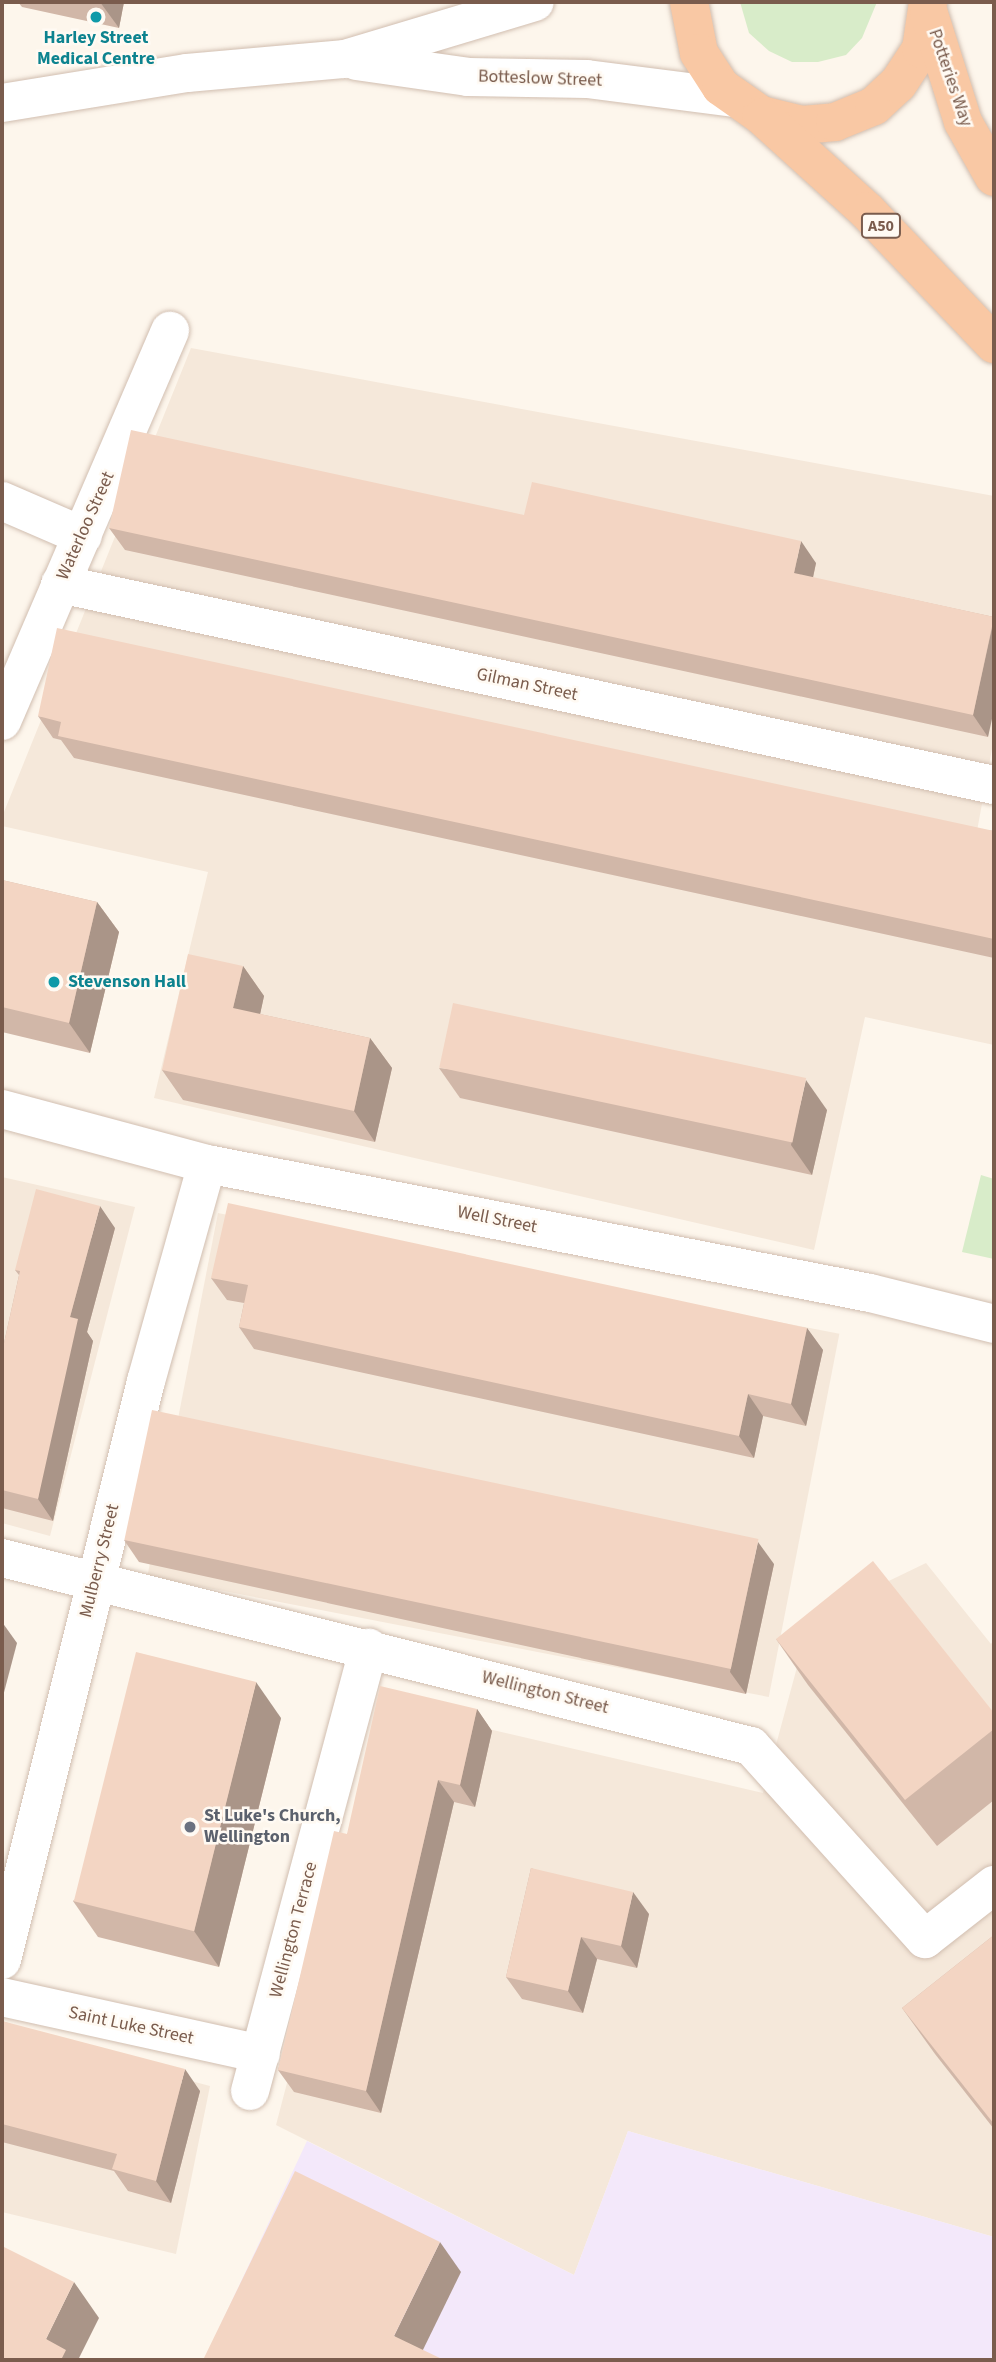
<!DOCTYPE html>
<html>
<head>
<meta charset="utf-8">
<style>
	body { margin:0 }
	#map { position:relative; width:996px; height:2362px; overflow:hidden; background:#fdf6ec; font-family:"Source Sans 3",sans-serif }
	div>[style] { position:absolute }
	.residential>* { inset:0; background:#f5e8da; transform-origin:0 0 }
	.education>* { inset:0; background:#f3e8fa }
	.green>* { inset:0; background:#d8ecc9 }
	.roads { filter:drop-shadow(0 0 2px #d1beb0) drop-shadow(0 0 2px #d1beb0) }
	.pedestrian>* { height:38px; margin:-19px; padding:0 19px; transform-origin:19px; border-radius:19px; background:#fff }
	.minor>* { height:38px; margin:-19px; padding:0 19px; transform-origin:19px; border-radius:19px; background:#fff }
	.tertiary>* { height:38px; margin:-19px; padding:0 19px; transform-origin:19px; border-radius:19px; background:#fff }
	.trunk>* { height:38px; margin:-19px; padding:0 19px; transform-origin:19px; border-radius:19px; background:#f9c8a4 }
	.wall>* { inset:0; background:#d1b7a8 }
	.shaded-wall>* { inset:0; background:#aa9588 }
	.building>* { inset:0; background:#f3d5c3; transform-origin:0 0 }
	.dots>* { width:19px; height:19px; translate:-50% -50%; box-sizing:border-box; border:4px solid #fffaf3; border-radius:50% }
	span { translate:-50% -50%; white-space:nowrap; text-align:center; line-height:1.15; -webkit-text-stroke:5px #fffaf3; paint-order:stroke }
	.shield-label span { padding:2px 5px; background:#fffaf3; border:2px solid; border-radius:5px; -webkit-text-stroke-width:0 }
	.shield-label { font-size:16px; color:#7a5c4d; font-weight:700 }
	.culture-label { font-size:18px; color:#0d838f; font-weight:700 }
	.left { translate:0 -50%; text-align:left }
	.street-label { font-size:18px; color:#7a5c4d }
	.worship-label { font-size:18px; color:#5b616d; font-weight:700 }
	.frame { position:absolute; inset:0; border:4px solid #7a5c4d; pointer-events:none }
</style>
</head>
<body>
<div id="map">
	<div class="residential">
		<div style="clip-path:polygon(191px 348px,994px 496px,994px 738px,977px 831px,994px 836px,994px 1045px,865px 1017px,814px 1250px,154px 1098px,208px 872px,2px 826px,2px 817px)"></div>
		<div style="clip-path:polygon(2px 1177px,135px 1207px,50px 1536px,2px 1523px)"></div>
		<div style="left:218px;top:1213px;width:633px;height:370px;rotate:11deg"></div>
		<div style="clip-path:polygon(926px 1563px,991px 1644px,994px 1639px,994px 2237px,628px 2131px,574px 2275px,276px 2125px,386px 1705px,763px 1793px,810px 1619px)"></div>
		<div style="clip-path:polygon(2px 2031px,210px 2086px,176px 2254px,2px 2212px)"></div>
	</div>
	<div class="education">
		<div style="clip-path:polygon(628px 2131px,994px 2237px,994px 2360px,204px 2360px,307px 2141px,574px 2275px)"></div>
	</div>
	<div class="green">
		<div style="clip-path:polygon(740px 2px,877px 2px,862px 38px,846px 55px,818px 62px,792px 62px,769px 51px,749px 33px)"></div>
		<div style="clip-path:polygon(981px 1175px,994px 1179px,994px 1259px,962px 1252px)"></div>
	</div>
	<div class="roads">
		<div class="pedestrian">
			<div style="left:2px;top:501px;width:88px;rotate:23.4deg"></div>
		</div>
		<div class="minor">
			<div style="left:60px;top:584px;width:955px;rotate:12.15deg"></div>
			<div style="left:2px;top:721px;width:425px;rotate:-66.7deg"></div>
			<div style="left:2px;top:1109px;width:212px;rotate:15deg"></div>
			<div style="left:207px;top:1164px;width:675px;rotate:11.01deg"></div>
			<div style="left:870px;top:1293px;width:128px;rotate:14deg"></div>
			<div style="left:2px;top:1558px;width:772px;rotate:14.09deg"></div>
			<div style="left:751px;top:1746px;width:260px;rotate:48deg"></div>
			<div style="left:925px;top:1939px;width:88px;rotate:-38deg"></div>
			<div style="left:2px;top:1960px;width:597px;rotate:-76.03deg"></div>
			<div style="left:146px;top:1381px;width:225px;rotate:-74.3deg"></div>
			<div style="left:2px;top:1997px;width:265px;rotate:12.4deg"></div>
			<div style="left:250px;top:2091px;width:459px;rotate:-75deg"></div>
		</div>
		<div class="tertiary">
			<div style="left:356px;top:61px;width:113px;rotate:8.1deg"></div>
			<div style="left:468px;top:77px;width:119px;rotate:1deg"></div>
			<div style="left:587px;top:79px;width:150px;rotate:7.3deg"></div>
			<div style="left:2px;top:103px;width:187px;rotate:-9.2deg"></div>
			<div style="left:187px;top:73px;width:159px;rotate:-5.1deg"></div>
			<div style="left:345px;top:59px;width:198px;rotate:-16.7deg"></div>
		</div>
		<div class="trunk">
			<div style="left:689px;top:2px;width:52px;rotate:78.9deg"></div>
			<div style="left:699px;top:53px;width:40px;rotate:57.1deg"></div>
			<div style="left:721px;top:87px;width:49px;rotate:35deg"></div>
			<div style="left:761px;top:115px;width:42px;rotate:13.7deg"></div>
			<div style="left:802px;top:125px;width:33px;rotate:-5deg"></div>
			<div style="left:835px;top:122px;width:42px;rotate:-22.3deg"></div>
			<div style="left:874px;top:106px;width:33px;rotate:-43deg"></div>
			<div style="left:898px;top:84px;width:42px;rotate:-56.7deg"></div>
			<div style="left:921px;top:49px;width:48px;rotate:-81.5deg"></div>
			<div style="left:929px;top:14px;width:113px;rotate:72.5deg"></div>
			<div style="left:963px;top:122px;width:63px;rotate:60.6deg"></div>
			<div style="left:763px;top:117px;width:140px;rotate:42.1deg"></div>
			<div style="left:867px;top:211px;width:184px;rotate:46.3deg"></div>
		</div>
	</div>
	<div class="wall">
		<div style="clip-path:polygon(18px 2px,124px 2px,119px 28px,22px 7px)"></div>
		<div style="clip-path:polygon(524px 515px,816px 563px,813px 578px,994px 617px,988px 737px,125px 550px,109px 528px)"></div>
		<div style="clip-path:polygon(38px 716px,994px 831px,994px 958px,74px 758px,61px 740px,53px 738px)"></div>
		<div style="clip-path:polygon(2px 880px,97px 902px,119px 932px,90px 1053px,2px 1032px)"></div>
		<div style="clip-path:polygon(243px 966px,264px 996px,260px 1014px,370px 1038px,392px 1068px,375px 1142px,183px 1100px,162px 1070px)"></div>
		<div style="clip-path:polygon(439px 1068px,827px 1110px,812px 1175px,460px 1098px)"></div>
		<div style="clip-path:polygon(115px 1228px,87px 1332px,93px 1341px,53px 1521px,2px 1508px,2px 1352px,19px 1275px,15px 1270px)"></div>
		<div style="clip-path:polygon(211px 1278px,807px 1328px,823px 1350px,806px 1426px,763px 1416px,754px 1458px,254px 1349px,239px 1327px,244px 1303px,227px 1300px)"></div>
		<div style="clip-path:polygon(124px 1540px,774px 1564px,746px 1694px,139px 1562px)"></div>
		<div style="clip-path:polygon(776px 1639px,994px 1713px,994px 1800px,937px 1846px,808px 1685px)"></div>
		<div style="clip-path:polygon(477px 1709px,492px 1731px,475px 1807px,454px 1802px,381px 2113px,294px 2092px,278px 2070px,347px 1834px)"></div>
		<div style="clip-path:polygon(281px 1718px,219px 1967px,98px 1937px,73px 1901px)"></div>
		<div style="clip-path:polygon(531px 1868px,649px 1914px,637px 1968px,597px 1959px,583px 2013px,522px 1999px,506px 1977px)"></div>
		<div style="clip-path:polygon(994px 1935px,994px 2129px,935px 2054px,902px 2008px)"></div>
		<div style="clip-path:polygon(2px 2021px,200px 2091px,171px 2203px,128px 2191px,114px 2171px,2px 2142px)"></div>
	</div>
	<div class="shaded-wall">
		<div style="clip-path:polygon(100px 2px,124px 2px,119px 28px)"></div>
		<div style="clip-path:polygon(801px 541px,816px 563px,809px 595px,794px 573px)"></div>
		<div style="clip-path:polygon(994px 619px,994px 710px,988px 737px,973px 715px)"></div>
		<div style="clip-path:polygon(97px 902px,119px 932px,90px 1053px,69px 1023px)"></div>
		<div style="clip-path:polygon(243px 966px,264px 996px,255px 1038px,233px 1008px)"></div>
		<div style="clip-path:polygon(370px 1038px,392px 1068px,375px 1142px,354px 1111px)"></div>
		<div style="clip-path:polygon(806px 1080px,827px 1110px,812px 1175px,791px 1145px)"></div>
		<div style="clip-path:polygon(100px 1206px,115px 1228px,87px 1332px,93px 1341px,53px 1521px,38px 1499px,70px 1317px)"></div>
		<div style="clip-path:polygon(807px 1328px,823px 1350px,806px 1426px,791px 1404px)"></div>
		<div style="clip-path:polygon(748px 1394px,763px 1416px,754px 1458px,739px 1436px)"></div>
		<div style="clip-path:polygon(758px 1542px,774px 1564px,746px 1694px,730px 1672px)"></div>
		<div style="clip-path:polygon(2px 1622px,17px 1643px,2px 1700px)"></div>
		<div style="clip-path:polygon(256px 1682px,281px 1718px,219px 1967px,194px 1931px)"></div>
		<div style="clip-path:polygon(477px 1709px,492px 1731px,475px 1807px,460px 1785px)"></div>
		<div style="clip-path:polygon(438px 1780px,454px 1802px,381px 2113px,366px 2091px)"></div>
		<div style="clip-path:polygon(633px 1892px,649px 1914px,637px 1968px,621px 1946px)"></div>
		<div style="clip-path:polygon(581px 1937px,597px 1959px,583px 2013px,568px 1991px)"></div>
		<div style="clip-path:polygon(185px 2069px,200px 2091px,171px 2203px,156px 2181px)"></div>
		<div style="clip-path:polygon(440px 2242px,461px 2272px,418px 2360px,394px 2336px)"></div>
		<div style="clip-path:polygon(74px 2282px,99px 2318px,78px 2360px,60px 2360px,46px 2339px)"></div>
	</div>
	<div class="building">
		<div style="clip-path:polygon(131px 430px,524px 515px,532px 482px,801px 541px,794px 573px,994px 617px,973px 715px,109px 528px)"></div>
		<div style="clip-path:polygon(57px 628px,994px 831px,994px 939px,58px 736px,61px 722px,38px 716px)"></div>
		<div style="clip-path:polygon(2px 880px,97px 902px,69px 1023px,2px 1007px)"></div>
		<div style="clip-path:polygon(188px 954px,243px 966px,233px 1008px,370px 1038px,354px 1111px,162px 1070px)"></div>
		<div style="left:453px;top:1003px;width:361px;height:66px;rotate:12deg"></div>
		<div style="clip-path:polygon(36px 1189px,100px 1206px,70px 1317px,78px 1319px,38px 1499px,2px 1490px,2px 1352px,20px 1271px,15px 1270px)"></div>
		<div style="clip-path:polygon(228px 1203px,807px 1328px,791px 1404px,748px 1394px,739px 1436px,239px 1327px,248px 1285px,211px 1278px)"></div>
		<div style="left:152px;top:1410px;width:620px;height:133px;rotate:12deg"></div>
		<div style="clip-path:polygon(873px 1561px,994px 1713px,994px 1729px,905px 1800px,776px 1639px)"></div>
		<div style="left:136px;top:1652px;width:124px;height:257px;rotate:14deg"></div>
		<div style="clip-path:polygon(380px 1686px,477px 1709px,460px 1785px,438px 1780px,366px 2091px,278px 2070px,334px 1831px,347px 1834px)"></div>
		<div style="clip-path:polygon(531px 1868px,633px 1892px,621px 1946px,581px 1937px,568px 1991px,506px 1977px)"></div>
		<div style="clip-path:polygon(994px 1935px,994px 2124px,902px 2008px)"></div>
		<div style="clip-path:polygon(2px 2021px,185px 2069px,156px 2181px,112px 2169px,117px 2154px,2px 2124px)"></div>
		<div style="clip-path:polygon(295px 2171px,440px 2242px,394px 2336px,444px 2360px,203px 2360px)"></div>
		<div style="clip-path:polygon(2px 2246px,74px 2282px,46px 2339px,66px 2350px,61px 2360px,2px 2360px)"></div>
	</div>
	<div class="dots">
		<div style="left:96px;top:17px;background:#0f9aa8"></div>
		<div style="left:54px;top:982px;background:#0f9aa8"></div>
		<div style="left:190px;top:1827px;background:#6b7280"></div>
	</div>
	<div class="shield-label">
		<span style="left:881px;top:226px">A50</span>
	</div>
	<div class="culture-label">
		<span style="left:96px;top:49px">Harley Street<br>Medical Centre</span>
		<span class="left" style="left:68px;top:982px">Stevenson Hall</span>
	</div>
	<div class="street-label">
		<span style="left:950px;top:78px;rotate:71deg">Potteries Way</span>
		<span style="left:540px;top:79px;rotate:2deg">Botteslow Street</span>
		<span style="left:86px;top:526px;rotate:-66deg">Waterloo Street</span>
		<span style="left:527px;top:685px;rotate:12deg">Gilman Street</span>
		<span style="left:497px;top:1220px;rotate:11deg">Well Street</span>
		<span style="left:100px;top:1561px;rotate:-76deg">Mulberry Street</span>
		<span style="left:545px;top:1693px;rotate:14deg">Wellington Street</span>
		<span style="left:294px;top:1930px;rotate:-75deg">Wellington Terrace</span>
		<span style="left:131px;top:2026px;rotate:12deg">Saint Luke Street</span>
	</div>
	<div class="worship-label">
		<span class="left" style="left:204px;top:1827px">St Luke's Church,<br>Wellington</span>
	</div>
	<div class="frame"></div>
</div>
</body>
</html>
